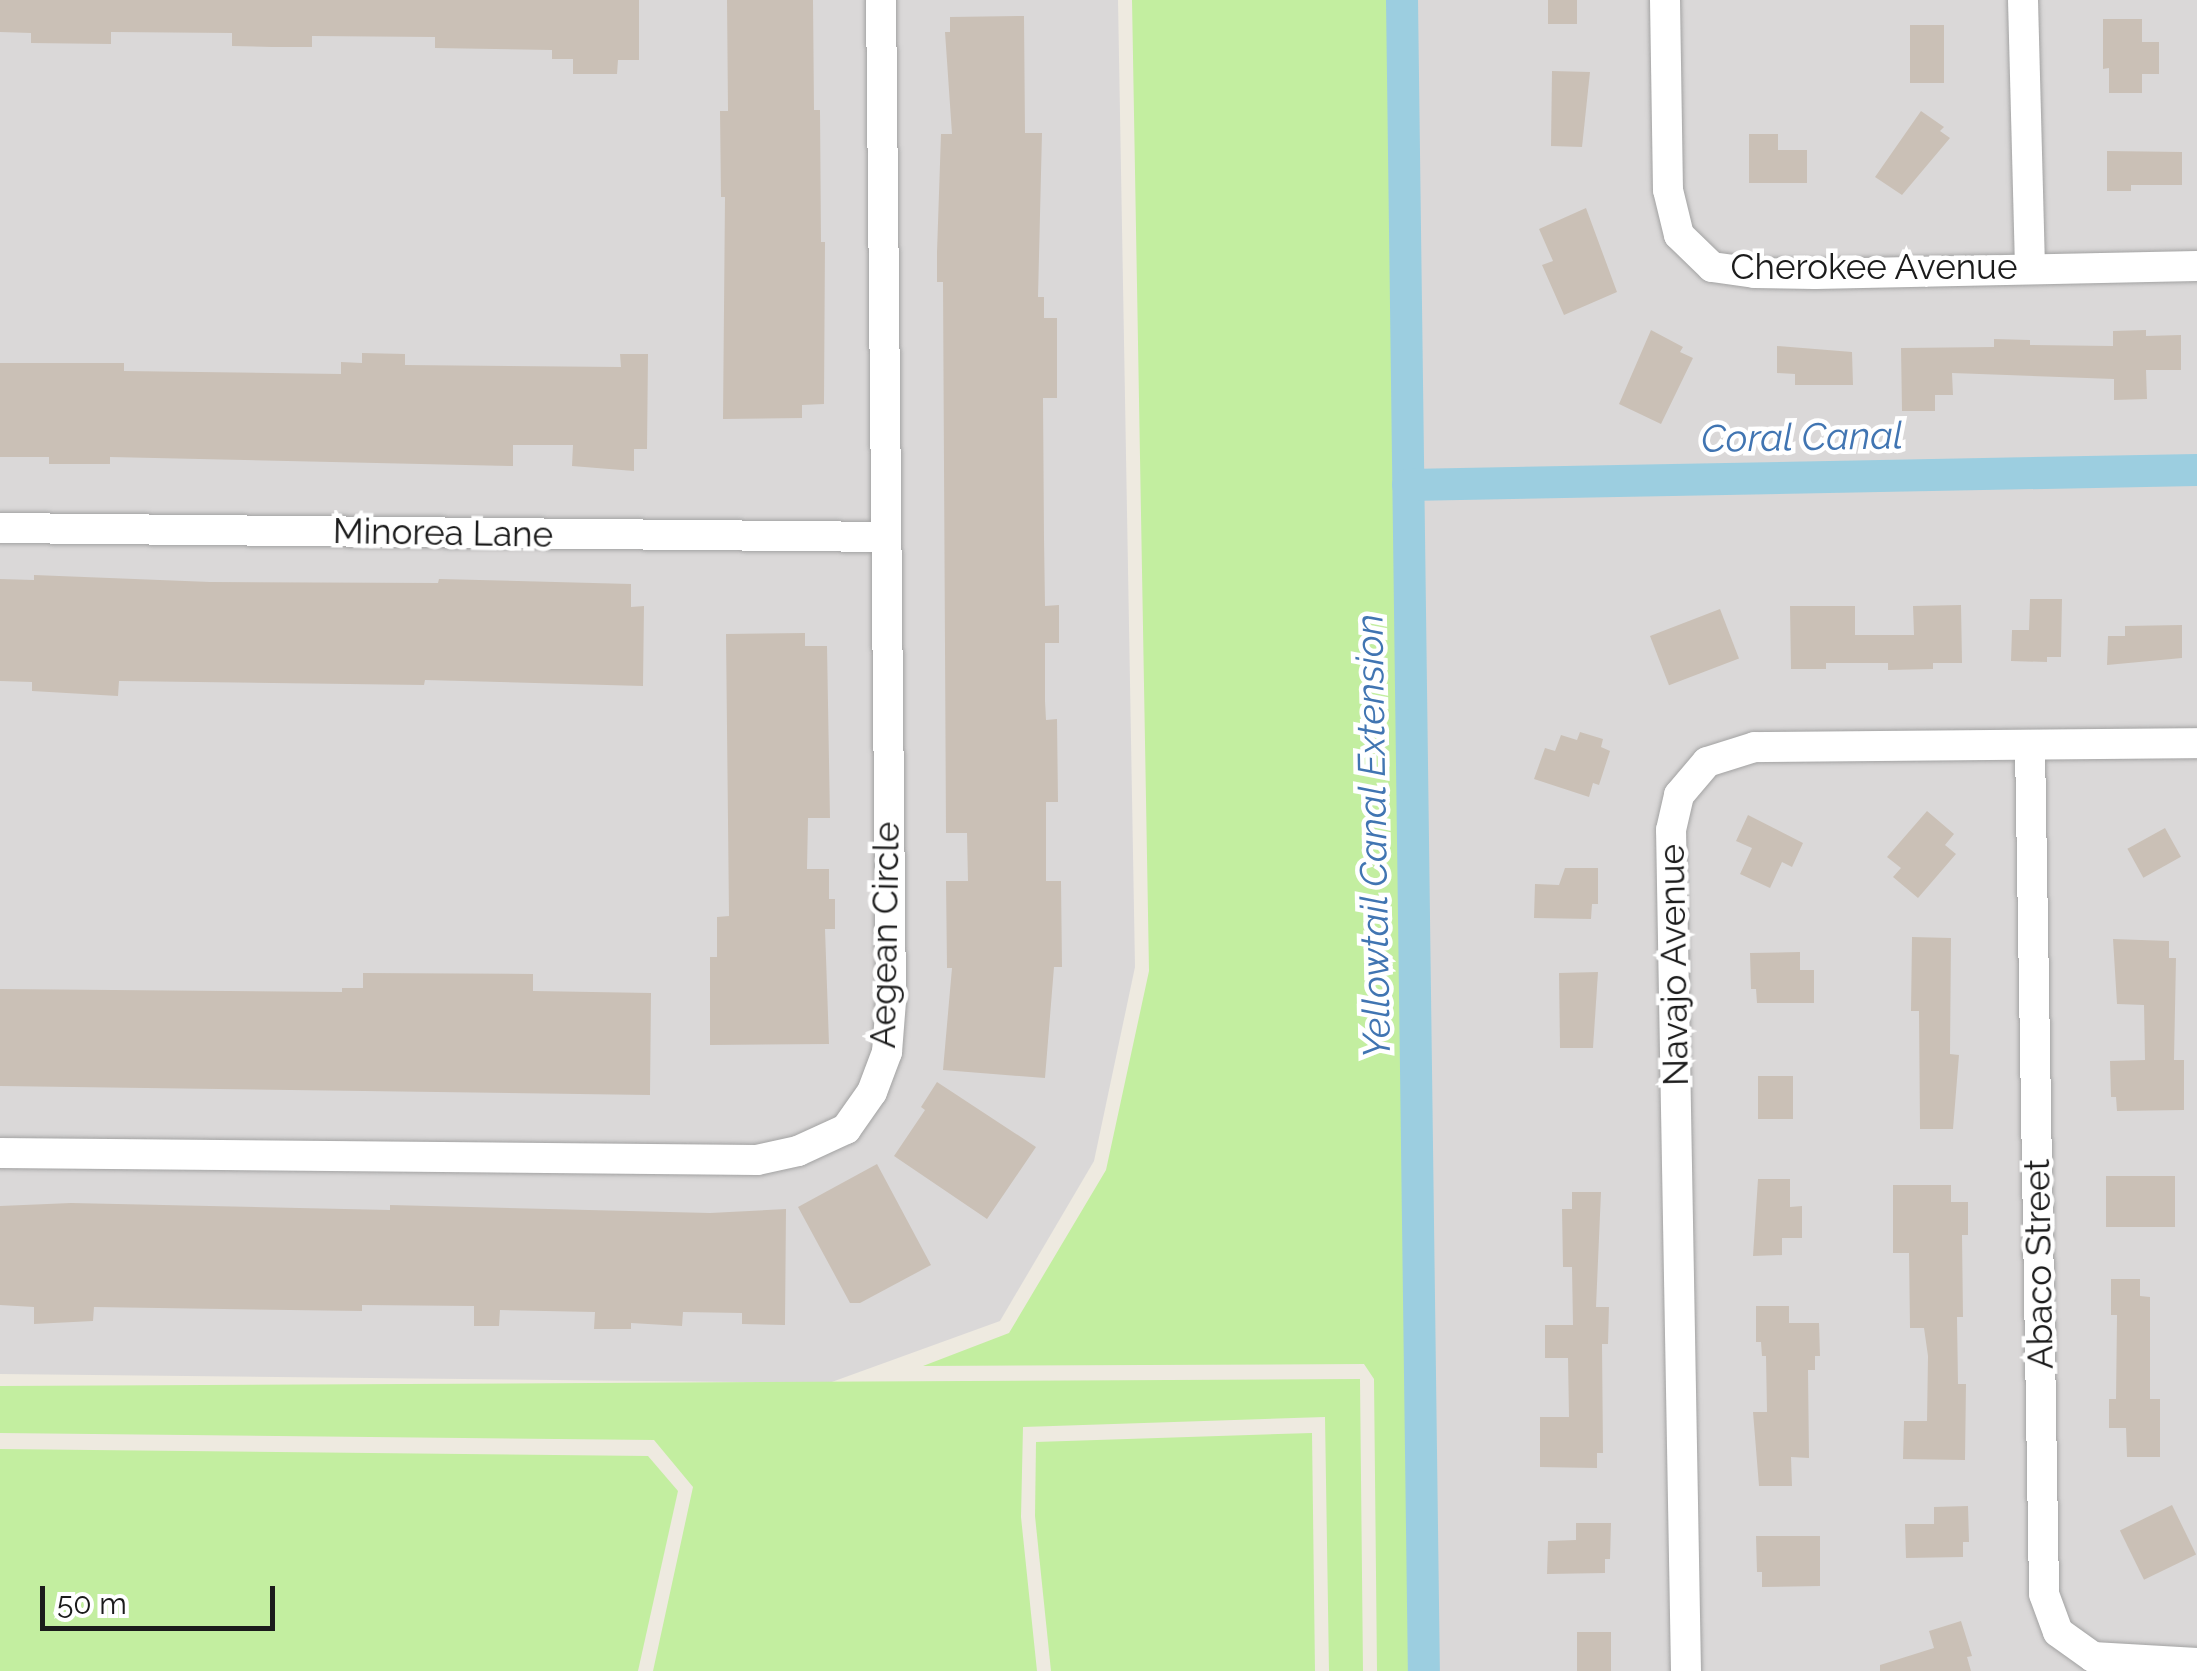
<!DOCTYPE html>
<html>
<head>
<meta charset="utf-8">
<style>
	body { margin:0 }
	#map { position:relative; width:2197px; height:1671px; overflow:hidden; background:#eeeae0; font-family:Raleway,sans-serif }
	div>[style] { position:absolute }
	.residential>* { inset:0; background:#dad8d8; transform-origin:0 0 }
	.grass>* { inset:0; background:#c3eea0 }
	.canal>* { height:32px; margin:-16px; padding:0 16px; transform-origin:16px; border-radius:16px; background:#9ccee0 }
	.building>* { inset:0; background:#cac0b6; transform-origin:0 0 }
	.roads { filter:drop-shadow(0 0 2px #a2a2a2) drop-shadow(0 0 2px #a2a2a2) }
	.street>* { height:30px; margin:-15px; padding:0 15px; transform-origin:15px; border-radius:15px; background:#fff }
	span { translate:-50% -50%; white-space:nowrap; text-align:center; line-height:1.15; -webkit-text-stroke:9px #fff; paint-order:stroke }
	.street-label { font-size:35px; color:#1b1b1b }
	.water-label { font-size:38px; color:#4175b2; font-style:italic }
	.scale { position:absolute; left:40px; top:1586px; width:235px; height:45px; box-sizing:border-box; border:5px solid #1b1b1b; border-top:0; padding-left:12px; font-size:30px; line-height:35px; white-space:nowrap; color:#1b1b1b; -webkit-text-stroke:8px #fff; paint-order:stroke }
</style>
</head>
<body>
<div id="map">
	<div class="residential">
		<div style="clip-path:polygon(0 0,1118px 0,1135px 967px,1094px 1161px,1000px 1321px,829px 1383px,0 1374px)"></div>
		<div style="left:1413px;top:0;width:784px;height:1671px"></div>
	</div>
	<div class="grass">
		<div style="clip-path:polygon(1132px 0,1413px 0,1435px 1671px,1377px 1671px,1374px 1379px,1364px 1364px,923px 1366px,1009px 1333px,1106px 1170px,1149px 971px)"></div>
		<div style="clip-path:polygon(1360px 1379px,1363px 1671px,1329px 1671px,1325px 1417px,1023px 1427px,1021px 1517px,1037px 1671px,653px 1671px,693px 1487px,654px 1440px,0 1433px,0 1386px)"></div>
		<div style="clip-path:polygon(1312px 1433px,1315px 1671px,1051px 1671px,1035px 1516px,1036px 1442px)"></div>
		<div style="clip-path:polygon(0 1449px,648px 1456px,678px 1491px,638px 1671px,0 1671px)"></div>
	</div>
	<div class="canal">
		<div style="left:1402px;top:0;width:1671px;rotate:89.25deg"></div>
		<div style="left:1408px;top:485px;width:789px;rotate:-1.09deg"></div>
	</div>
	<div class="building">
		<div style="clip-path:polygon(0 0,639px 0,639px 60px,618px 60px,617px 74px,573px 74px,573px 59px,552px 59px,552px 50px,435px 48px,435px 37px,312px 36px,312px 47px,272px 47px,232px 46px,232px 33px,111px 32px,111px 44px,31px 43px,31px 33px,0 32px)"></div>
		<div style="clip-path:polygon(727px 0,813px 0,814px 110px,820px 110px,821px 242px,825px 242px,824px 404px,802px 405px,802px 418px,723px 419px,725px 197px,721px 197px,720px 111px,728px 111px)"></div>
		<div style="left:1548px;top:0;width:29px;height:24px"></div>
		<div style="clip-path:polygon(1024px 16px,1025px 133px,1042px 133px,1038px 297px,1044px 297px,1044px 318px,1057px 318px,1057px 398px,1043px 398px,1044px 538px,1045px 606px,1059px 605px,1059px 643px,1045px 643px,1045px 701px,1046px 720px,1057px 719px,1058px 802px,1046px 802px,1046px 881px,1061px 881px,1062px 967px,1054px 967px,1045px 1078px,943px 1070px,952px 968px,947px 968px,946px 881px,968px 881px,967px 833px,946px 833px,943px 282px,937px 282px,937px 252px,941px 134px,952px 134px,945px 32px,950px 32px,950px 17px)"></div>
		<div style="clip-path:polygon(2103px 19px,2142px 19px,2142px 42px,2159px 42px,2159px 74px,2142px 74px,2142px 93px,2109px 93px,2109px 68px,2103px 69px)"></div>
		<div style="left:1910px;top:25px;width:34px;height:58px"></div>
		<div style="clip-path:polygon(1552px 71px,1590px 72px,1582px 147px,1551px 146px)"></div>
		<div style="clip-path:polygon(1921px 111px,1944px 127px,1940px 131px,1950px 138px,1902px 195px,1875px 177px)"></div>
		<div style="clip-path:polygon(1749px 134px,1778px 134px,1778px 150px,1807px 150px,1807px 183px,1749px 183px)"></div>
		<div style="clip-path:polygon(2107px 151px,2182px 152px,2182px 185px,2131px 185px,2131px 191px,2107px 191px)"></div>
		<div style="clip-path:polygon(1586px 208px,1617px 292px,1564px 315px,1542px 265px,1553px 261px,1539px 229px)"></div>
		<div style="clip-path:polygon(1651px 330px,1683px 347px,1680px 352px,1693px 358px,1661px 424px,1619px 404px)"></div>
		<div style="clip-path:polygon(2146px 330px,2146px 336px,2181px 335px,2181px 370px,2146px 370px,2147px 399px,2114px 400px,2114px 379px,1952px 373px,1953px 395px,1935px 395px,1935px 411px,1902px 411px,1901px 348px,1994px 347px,1994px 339px,2030px 340px,2030px 345px,2113px 346px,2113px 331px)"></div>
		<div style="clip-path:polygon(1777px 346px,1852px 352px,1853px 385px,1795px 385px,1795px 374px,1777px 373px)"></div>
		<div style="clip-path:polygon(362px 353px,405px 354px,405px 365px,621px 367px,620px 354px,648px 354px,647px 449px,634px 449px,634px 471px,572px 466px,573px 445px,513px 445px,513px 466px,110px 457px,110px 464px,49px 464px,49px 457px,0 457px,0 363px,124px 363px,124px 371px,341px 374px,341px 362px,362px 363px)"></div>
		<div style="clip-path:polygon(34px 575px,210px 582px,438px 583px,439px 579px,631px 584px,631px 607px,644px 606px,643px 686px,425px 680px,424px 685px,119px 681px,118px 696px,32px 691px,32px 682px,0 681px,0 579px,34px 580px)"></div>
		<div style="clip-path:polygon(2030px 599px,2062px 599px,2061px 657px,2047px 657px,2047px 662px,2011px 661px,2012px 630px,2029px 630px)"></div>
		<div style="clip-path:polygon(1961px 605px,1962px 663px,1933px 663px,1933px 669px,1888px 670px,1888px 663px,1826px 663px,1826px 669px,1791px 669px,1790px 606px,1855px 606px,1855px 635px,1914px 635px,1913px 606px)"></div>
		<div style="left:1720px;top:609px;width:53px;height:75px;rotate:69deg"></div>
		<div style="clip-path:polygon(2182px 625px,2182px 658px,2107px 665px,2108px 636px,2125px 636px,2125px 626px)"></div>
		<div style="clip-path:polygon(805px 633px,805px 646px,827px 646px,830px 818px,808px 818px,807px 869px,829px 869px,829px 899px,835px 899px,835px 929px,825px 929px,829px 1044px,710px 1045px,710px 957px,717px 957px,717px 917px,729px 916px,726px 634px)"></div>
		<div style="clip-path:polygon(1580px 732px,1603px 739px,1601px 747px,1610px 751px,1599px 785px,1593px 783px,1589px 797px,1534px 779px,1545px 748px,1555px 751px,1561px 735px,1577px 740px)"></div>
		<div style="clip-path:polygon(1927px 811px,1954px 834px,1945px 845px,1956px 854px,1918px 898px,1893px 877px,1901px 868px,1887px 857px)"></div>
		<div style="clip-path:polygon(1748px 815px,1803px 843px,1792px 867px,1782px 862px,1770px 888px,1740px 874px,1752px 848px,1736px 841px)"></div>
		<div style="left:2165px;top:828px;width:33px;height:43px;rotate:61deg"></div>
		<div style="clip-path:polygon(1565px 868px,1598px 868px,1598px 904px,1592px 904px,1591px 919px,1534px 918px,1535px 884px,1559px 885px)"></div>
		<div style="clip-path:polygon(1912px 937px,1951px 938px,1950px 1054px,1959px 1055px,1953px 1129px,1920px 1129px,1919px 1011px,1911px 1011px)"></div>
		<div style="clip-path:polygon(2113px 939px,2169px 941px,2169px 958px,2176px 958px,2174px 1060px,2184px 1060px,2184px 1110px,2117px 1111px,2116px 1097px,2111px 1097px,2110px 1061px,2145px 1060px,2144px 1005px,2117px 1004px)"></div>
		<div style="clip-path:polygon(1800px 952px,1800px 970px,1814px 970px,1814px 1003px,1757px 1003px,1756px 989px,1751px 989px,1750px 953px)"></div>
		<div style="clip-path:polygon(1598px 972px,1593px 1048px,1560px 1048px,1559px 973px)"></div>
		<div style="clip-path:polygon(363px 973px,533px 974px,533px 991px,651px 993px,650px 1095px,0 1086px,0 989px,342px 992px,342px 988px,363px 988px)"></div>
		<div style="left:1758px;top:1076px;width:35px;height:43px"></div>
		<div style="clip-path:polygon(937px 1082px,1036px 1147px,987px 1219px,894px 1156px,925px 1110px,921px 1107px)"></div>
		<div style="clip-path:polygon(877px 1164px,931px 1265px,860px 1303px,850px 1303px,798px 1207px)"></div>
		<div style="left:2106px;top:1176px;width:69px;height:51px"></div>
		<div style="clip-path:polygon(1758px 1179px,1790px 1179px,1790px 1207px,1802px 1206px,1802px 1238px,1782px 1238px,1782px 1255px,1753px 1256px)"></div>
		<div style="clip-path:polygon(1893px 1185px,1951px 1185px,1951px 1202px,1968px 1202px,1968px 1235px,1962px 1235px,1963px 1317px,1957px 1317px,1958px 1384px,1966px 1384px,1965px 1460px,1903px 1459px,1904px 1421px,1927px 1421px,1928px 1356px,1924px 1328px,1910px 1328px,1909px 1253px,1893px 1253px)"></div>
		<div style="clip-path:polygon(1572px 1192px,1601px 1192px,1596px 1307px,1609px 1307px,1608px 1344px,1602px 1344px,1603px 1453px,1597px 1453px,1597px 1468px,1540px 1467px,1540px 1417px,1569px 1417px,1568px 1358px,1545px 1358px,1545px 1325px,1573px 1325px,1572px 1267px,1563px 1267px,1562px 1209px,1572px 1209px)"></div>
		<div style="clip-path:polygon(71px 1203px,390px 1210px,390px 1205px,710px 1213px,786px 1209px,785px 1325px,742px 1324px,742px 1313px,683px 1312px,682px 1326px,631px 1323px,631px 1329px,594px 1329px,595px 1312px,500px 1310px,499px 1326px,474px 1326px,474px 1306px,362px 1305px,362px 1311px,94px 1307px,93px 1321px,34px 1324px,34px 1307px,0 1305px,0 1206px)"></div>
		<div style="clip-path:polygon(2111px 1279px,2140px 1279px,2140px 1296px,2150px 1297px,2150px 1399px,2160px 1399px,2160px 1457px,2127px 1457px,2126px 1428px,2109px 1428px,2109px 1399px,2116px 1399px,2117px 1315px,2111px 1315px)"></div>
		<div style="clip-path:polygon(1756px 1306px,1789px 1306px,1789px 1323px,1819px 1323px,1820px 1356px,1815px 1356px,1815px 1370px,1808px 1370px,1809px 1458px,1791px 1457px,1792px 1486px,1759px 1486px,1753px 1412px,1767px 1412px,1766px 1356px,1762px 1356px,1761px 1342px,1756px 1342px)"></div>
		<div style="left:2172px;top:1505px;width:55px;height:58px;rotate:64deg"></div>
		<div style="clip-path:polygon(1968px 1506px,1969px 1542px,1963px 1542px,1963px 1557px,1906px 1558px,1905px 1524px,1934px 1524px,1934px 1507px)"></div>
		<div style="clip-path:polygon(1576px 1523px,1611px 1523px,1610px 1559px,1605px 1559px,1605px 1573px,1547px 1574px,1548px 1541px,1576px 1540px)"></div>
		<div style="clip-path:polygon(1756px 1536px,1820px 1536px,1820px 1586px,1762px 1587px,1762px 1572px,1757px 1572px)"></div>
		<div style="clip-path:polygon(1961px 1621px,1972px 1656px,1967px 1657px,1971px 1671px,1880px 1671px,1880px 1665px,1934px 1648px,1929px 1631px)"></div>
		<div style="left:1577px;top:1632px;width:34px;height:39px"></div>
	</div>
	<div class="roads">
		<div class="street">
			<div style="left:1665px;top:0;width:190px;rotate:89.1deg"></div>
			<div style="left:1668px;top:190px;width:46px;rotate:76.3deg"></div>
			<div style="left:1679px;top:235px;width:46px;rotate:44.1deg"></div>
			<div style="left:1712px;top:267px;width:43px;rotate:7.9deg"></div>
			<div style="left:1755px;top:273px;width:60px;rotate:1deg"></div>
			<div style="left:1815px;top:274px;width:382px;rotate:-1.2deg"></div>
			<div style="left:2023px;top:0;width:268px;rotate:88.5deg"></div>
			<div style="left:0;top:528px;width:886px;rotate:0.58deg"></div>
			<div style="left:2030px;top:746px;width:848px;rotate:89.05deg"></div>
			<div style="left:2044px;top:1594px;width:40px;rotate:69.8deg"></div>
			<div style="left:2058px;top:1632px;width:43px;rotate:35.5deg"></div>
			<div style="left:2093px;top:1657px;width:104px;rotate:3.3deg"></div>
			<div style="left:0;top:1153px;width:757px;rotate:0.53deg"></div>
			<div style="left:757px;top:1160px;width:42px;rotate:-12.4deg"></div>
			<div style="left:798px;top:1151px;width:53px;rotate:-24.6deg"></div>
			<div style="left:846px;top:1129px;width:45px;rotate:-54.9deg"></div>
			<div style="left:872px;top:1092px;width:43px;rotate:-69.4deg"></div>
			<div style="left:887px;top:1052px;width:51px;rotate:-85.5deg"></div>
			<div style="left:891px;top:1001px;width:1001px;rotate:-90.57deg"></div>
			<div style="left:1686px;top:1671px;width:841px;rotate:-91.02deg"></div>
			<div style="left:1671px;top:830px;width:36px;rotate:-77deg"></div>
			<div style="left:1679px;top:795px;width:43px;rotate:-49.7deg"></div>
			<div style="left:1707px;top:762px;width:50px;rotate:-17.4deg"></div>
			<div style="left:1755px;top:747px;width:442px;rotate:-0.5deg"></div>
		</div>
	</div>
	<div class="street-label">
		<span style="left:1874px;top:267px">Cherokee Avenue</span>
		<span style="left:443px;top:533px;rotate:1deg">Minorea Lane</span>
		<span style="left:885px;top:935px;rotate:-89deg">Aegean Circle</span>
		<span style="left:1674px;top:965px;rotate:-91deg">Navajo Avenue</span>
		<span style="left:2039px;top:1264px;rotate:-91deg">Abaco Street</span>
	</div>
	<div class="water-label">
		<span style="left:1802px;top:437px;rotate:-1deg">Coral Canal</span>
		<span style="left:1373px;top:836px;rotate:-91deg">Yellowtail Canal Extension</span>
	</div>
	<div class="scale">50 m</div>
</div>
</body>
</html>
